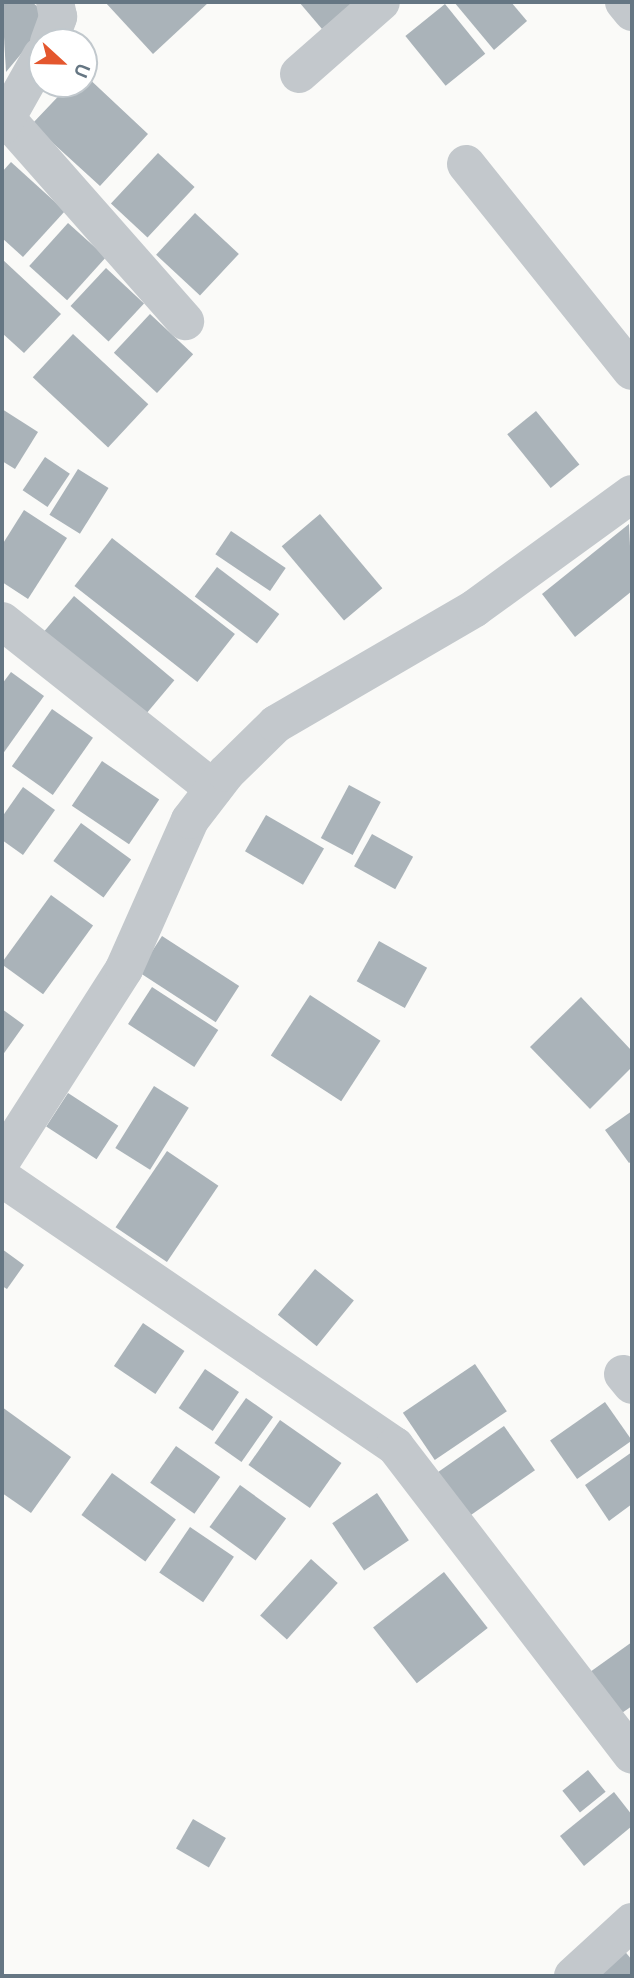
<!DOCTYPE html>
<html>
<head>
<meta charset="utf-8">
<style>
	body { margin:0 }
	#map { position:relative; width:634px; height:1978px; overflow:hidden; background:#fafaf8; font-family:Overpass,sans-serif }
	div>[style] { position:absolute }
	.building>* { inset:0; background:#aab3b9; transform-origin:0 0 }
	.street>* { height:38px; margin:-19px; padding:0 19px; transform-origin:19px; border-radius:19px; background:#c3c8cc }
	span { translate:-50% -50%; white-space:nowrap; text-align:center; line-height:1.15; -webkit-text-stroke:7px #fff; paint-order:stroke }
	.frame { position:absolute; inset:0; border:4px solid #657683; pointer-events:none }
	.north { position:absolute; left:28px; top:28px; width:70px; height:70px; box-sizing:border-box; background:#fff; border:2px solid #c1c8cd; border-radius:50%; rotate:112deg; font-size:19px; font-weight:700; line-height:28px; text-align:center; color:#657683 }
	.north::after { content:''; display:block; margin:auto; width:24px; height:32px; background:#e4572e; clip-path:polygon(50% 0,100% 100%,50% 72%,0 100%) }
</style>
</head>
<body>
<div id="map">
	<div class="building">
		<div style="clip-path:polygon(2px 2px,32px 2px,51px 18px,6px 72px)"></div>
		<div style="clip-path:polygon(105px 2px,209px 2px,153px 54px)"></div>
		<div style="clip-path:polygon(299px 2px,355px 2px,322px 29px)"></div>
		<div style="clip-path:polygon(454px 2px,511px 2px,527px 21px,494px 50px)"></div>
		<div style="left:445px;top:4px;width:64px;height:51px;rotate:51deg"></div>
		<div style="clip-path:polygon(84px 74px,148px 134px,100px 186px,32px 124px,70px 84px,84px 84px)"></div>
		<div style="left:158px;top:153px;width:50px;height:69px;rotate:43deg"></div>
		<div style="clip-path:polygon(11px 162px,65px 211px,23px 257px,2px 238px,2px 172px)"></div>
		<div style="left:195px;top:213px;width:60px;height:57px;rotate:43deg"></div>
		<div style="left:68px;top:223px;width:51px;height:58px;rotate:42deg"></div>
		<div style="clip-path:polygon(2px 259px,61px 314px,24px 353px,2px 333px)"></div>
		<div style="left:106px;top:268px;width:52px;height:52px;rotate:43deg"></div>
		<div style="left:150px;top:314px;width:59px;height:53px;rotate:43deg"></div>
		<div style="left:73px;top:334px;width:103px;height:59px;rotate:43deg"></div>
		<div style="clip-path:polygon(2px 409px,38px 432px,15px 469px,2px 461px)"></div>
		<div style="left:536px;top:411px;width:69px;height:37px;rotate:51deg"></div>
		<div style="left:45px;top:457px;width:30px;height:40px;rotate:34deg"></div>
		<div style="left:78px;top:469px;width:36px;height:54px;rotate:32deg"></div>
		<div style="clip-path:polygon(24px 510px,67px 538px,28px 599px,2px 582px,2px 545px)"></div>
		<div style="left:320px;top:514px;width:97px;height:50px;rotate:50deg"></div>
		<div style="clip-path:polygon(629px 524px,632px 591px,575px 637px,542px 594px)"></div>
		<div style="left:231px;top:531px;width:66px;height:28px;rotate:34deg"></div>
		<div style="left:112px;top:538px;width:156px;height:61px;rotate:38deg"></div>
		<div style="left:217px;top:567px;width:78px;height:37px;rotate:37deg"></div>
		<div style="left:74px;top:596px;width:131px;height:52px;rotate:40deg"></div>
		<div style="clip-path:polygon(11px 672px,44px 696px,2px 755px,2px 684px)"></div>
		<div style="left:52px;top:709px;width:50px;height:70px;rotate:35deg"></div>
		<div style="left:102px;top:761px;width:69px;height:54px;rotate:34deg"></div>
		<div style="left:349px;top:785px;width:36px;height:60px;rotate:28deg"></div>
		<div style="clip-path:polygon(23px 787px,55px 810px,23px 855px,2px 840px,2px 817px)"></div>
		<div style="left:266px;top:815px;width:67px;height:42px;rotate:30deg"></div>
		<div style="left:81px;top:823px;width:62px;height:47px;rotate:36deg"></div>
		<div style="left:372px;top:834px;width:47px;height:37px;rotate:29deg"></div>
		<div style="left:51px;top:895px;width:52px;height:85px;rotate:36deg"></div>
		<div style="left:162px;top:936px;width:92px;height:43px;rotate:33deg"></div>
		<div style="left:379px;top:941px;width:55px;height:46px;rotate:29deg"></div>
		<div style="left:152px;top:987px;width:79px;height:44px;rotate:33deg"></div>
		<div style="left:310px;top:995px;width:84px;height:72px;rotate:33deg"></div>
		<div style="clip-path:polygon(581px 997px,632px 1051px,632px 1067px,590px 1109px,530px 1047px)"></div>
		<div style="clip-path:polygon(2px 1009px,24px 1025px,2px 1056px)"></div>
		<div style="left:154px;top:1086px;width:41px;height:73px;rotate:32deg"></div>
		<div style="left:68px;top:1093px;width:60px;height:40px;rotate:33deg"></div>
		<div style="clip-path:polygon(632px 1111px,632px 1161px,629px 1163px,605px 1130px)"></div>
		<div style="left:167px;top:1151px;width:62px;height:92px;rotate:34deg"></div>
		<div style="clip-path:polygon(2px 1249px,24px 1265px,7px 1289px,2px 1286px)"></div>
		<div style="left:315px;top:1269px;width:50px;height:59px;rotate:39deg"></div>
		<div style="left:143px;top:1323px;width:50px;height:52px;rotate:34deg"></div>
		<div style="left:475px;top:1364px;width:57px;height:87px;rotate:56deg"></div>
		<div style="left:205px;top:1369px;width:41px;height:47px;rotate:34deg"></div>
		<div style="left:246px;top:1398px;width:33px;height:55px;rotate:35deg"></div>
		<div style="left:605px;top:1402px;width:47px;height:67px;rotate:55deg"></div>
		<div style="clip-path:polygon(2px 1407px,71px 1457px,31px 1513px,2px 1493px)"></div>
		<div style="left:280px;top:1420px;width:75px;height:55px;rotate:35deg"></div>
		<div style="left:504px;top:1426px;width:54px;height:83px;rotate:55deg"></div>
		<div style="left:176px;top:1446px;width:54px;height:45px;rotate:35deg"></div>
		<div style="clip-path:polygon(632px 1452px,632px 1504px,609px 1521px,585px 1485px)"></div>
		<div style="left:112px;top:1473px;width:79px;height:52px;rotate:36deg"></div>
		<div style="left:240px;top:1485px;width:57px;height:52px;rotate:36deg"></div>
		<div style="left:377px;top:1493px;width:57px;height:54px;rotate:56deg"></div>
		<div style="left:190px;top:1527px;width:53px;height:55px;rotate:34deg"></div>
		<div style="left:311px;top:1559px;width:36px;height:76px;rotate:42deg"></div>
		<div style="left:444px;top:1572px;width:71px;height:90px;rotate:52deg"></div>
		<div style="clip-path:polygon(632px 1642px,632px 1706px,619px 1715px,590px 1672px)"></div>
		<div style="left:588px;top:1770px;width:28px;height:33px;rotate:51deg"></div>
		<div style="clip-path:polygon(614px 1792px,632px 1815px,632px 1826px,584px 1866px,560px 1836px)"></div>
		<div style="left:193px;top:1819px;width:38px;height:34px;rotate:30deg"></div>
		<div style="clip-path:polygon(622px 1948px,632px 1960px,632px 1976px,587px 1976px)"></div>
	</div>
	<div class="street">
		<div style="left:624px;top:2px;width:13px;rotate:51deg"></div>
		<div style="left:49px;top:42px;width:27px;rotate:-70deg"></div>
		<div style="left:58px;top:17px;width:15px;rotate:-101deg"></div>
		<div style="left:299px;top:74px;width:109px;rotate:-41.3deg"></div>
		<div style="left:6px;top:118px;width:271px;rotate:48.6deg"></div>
		<div style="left:2px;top:126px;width:81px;rotate:-60.6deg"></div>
		<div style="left:466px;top:164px;width:265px;rotate:51.3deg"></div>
		<div style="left:2px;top:621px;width:270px;rotate:38.4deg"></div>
		<div style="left:2px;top:1160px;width:227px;rotate:-57.4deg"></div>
		<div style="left:124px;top:969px;width:163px;rotate:-66.1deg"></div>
		<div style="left:190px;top:820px;width:59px;rotate:-52.5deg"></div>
		<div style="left:226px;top:773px;width:70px;rotate:-44.4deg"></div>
		<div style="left:276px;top:724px;width:230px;rotate:-30.2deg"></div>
		<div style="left:475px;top:608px;width:194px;rotate:-36deg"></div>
		<div style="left:2px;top:1178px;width:476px;rotate:34.3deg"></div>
		<div style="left:395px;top:1446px;width:389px;rotate:52.5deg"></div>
		<div style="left:623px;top:1374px;width:14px;rotate:51deg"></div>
		<div style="left:573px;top:1976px;width:80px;rotate:-42.5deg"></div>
	</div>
	<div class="frame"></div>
	<div class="north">U</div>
</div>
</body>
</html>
